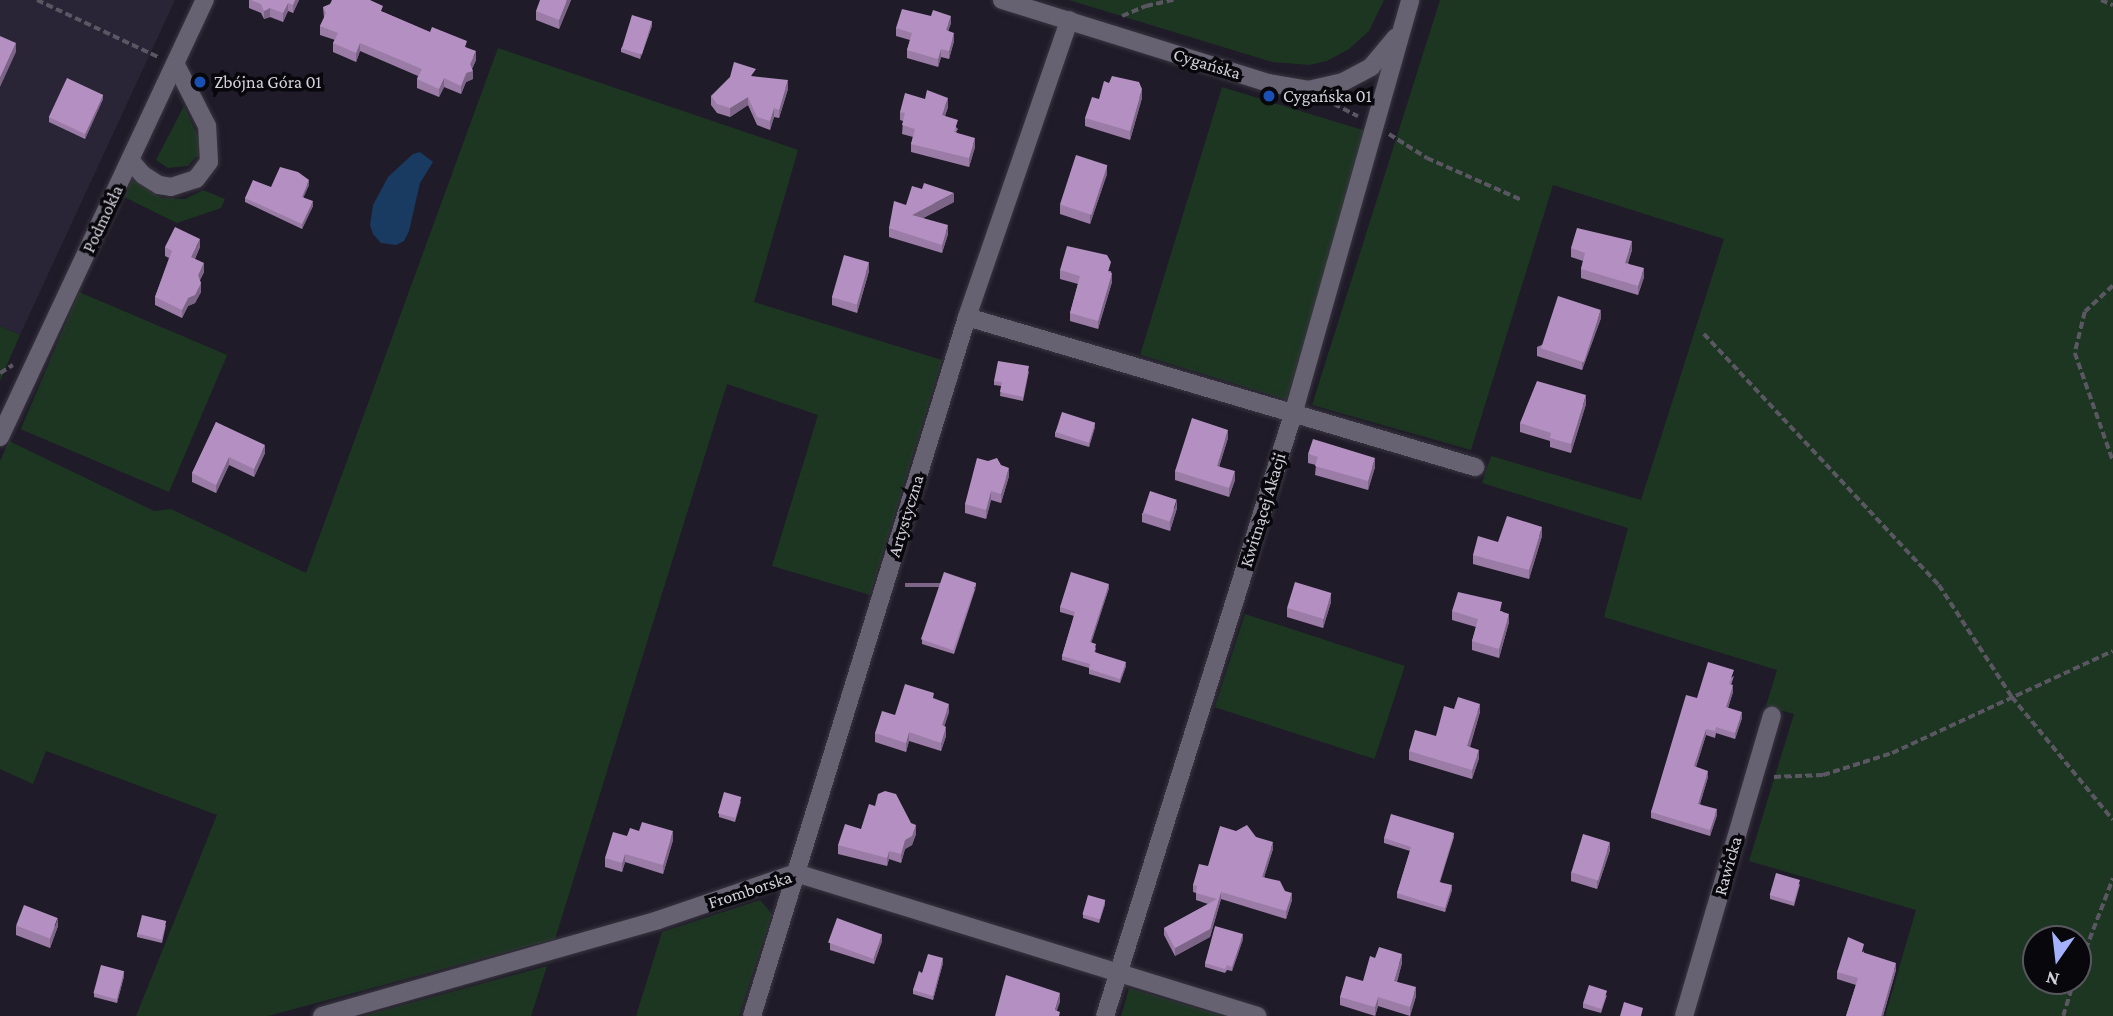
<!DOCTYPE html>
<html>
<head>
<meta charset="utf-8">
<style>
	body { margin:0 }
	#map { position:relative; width:2113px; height:1016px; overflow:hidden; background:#1f1b28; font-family:"Crimson Pro",serif }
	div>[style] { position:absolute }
	.built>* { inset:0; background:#292436 }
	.green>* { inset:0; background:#1d3622; transform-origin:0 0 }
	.water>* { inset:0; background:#193b62 }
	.path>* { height:3.5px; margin-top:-1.75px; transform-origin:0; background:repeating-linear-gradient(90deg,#5a5762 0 7px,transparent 0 10.5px) }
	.roads { filter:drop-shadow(0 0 2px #393640) drop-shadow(0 0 2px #393640) }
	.minor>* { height:18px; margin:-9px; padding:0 9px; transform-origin:9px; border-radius:9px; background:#666272 }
	.wall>* { inset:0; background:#9a7ca6 }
	.shaded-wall>* { inset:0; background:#7d6587; transform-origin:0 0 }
	.building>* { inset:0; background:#b390c1; transform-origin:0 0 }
	.dots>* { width:19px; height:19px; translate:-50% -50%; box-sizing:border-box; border:4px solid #08070c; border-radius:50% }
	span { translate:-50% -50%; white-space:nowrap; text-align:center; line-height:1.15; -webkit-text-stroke:7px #08070c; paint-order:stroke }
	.street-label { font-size:18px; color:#d3d0d9 }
	.poi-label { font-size:18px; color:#d3d0d9 }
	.left { translate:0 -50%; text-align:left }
	.north { position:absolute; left:2022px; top:925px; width:70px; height:70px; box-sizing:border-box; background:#08070c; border:2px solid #59575e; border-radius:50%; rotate:194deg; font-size:19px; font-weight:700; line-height:28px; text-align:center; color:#d3d0d9 }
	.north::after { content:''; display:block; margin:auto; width:24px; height:32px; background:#a4b1fc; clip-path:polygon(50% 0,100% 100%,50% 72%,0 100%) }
</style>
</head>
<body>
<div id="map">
	<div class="built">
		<div style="clip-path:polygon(0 0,175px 0,20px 335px,0 326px)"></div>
	</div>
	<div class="green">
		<div style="clip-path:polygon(1069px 0,1384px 0,1369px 31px,1349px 49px,1327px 61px,1309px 65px,1272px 62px)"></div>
		<div style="clip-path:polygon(evenodd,1440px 0,2113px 0,2113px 1016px,1885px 1016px,1916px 910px,1749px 861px,1794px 714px,1766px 706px,1777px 670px,1604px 617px,1628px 528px,1482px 483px,1491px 456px,1641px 500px,1724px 239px,1553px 185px,1471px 450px,1312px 405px,1440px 0,2036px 939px,2078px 939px,2078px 981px,2036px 981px,2036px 939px)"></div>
		<div style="clip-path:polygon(498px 48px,798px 150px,754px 302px,942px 360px,870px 595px,772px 566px,818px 415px,727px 384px,555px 939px,268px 1016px,136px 1016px,217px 815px,46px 751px,33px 784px,0 769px,0 461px,9px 441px,154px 511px,171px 509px,306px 573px)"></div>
		<div style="left:1222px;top:87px;width:153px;height:280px;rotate:17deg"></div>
		<div style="clip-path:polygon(184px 106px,199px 139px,198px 155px,188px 166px,168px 168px,156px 160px)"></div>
		<div style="clip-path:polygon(132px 180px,162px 198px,185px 199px,203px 190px,225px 199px,221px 208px,177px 223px,124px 197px)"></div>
		<div style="left:79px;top:292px;width:161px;height:149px;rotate:23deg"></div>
		<div style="clip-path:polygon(0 326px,20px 335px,0 381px)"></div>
		<div style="left:1245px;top:614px;width:168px;height:98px;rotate:18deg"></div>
		<div style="clip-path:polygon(760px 900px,772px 914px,739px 1016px,636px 1016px,662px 932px)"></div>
		<div style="clip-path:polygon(547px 966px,531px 1016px,363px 1016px)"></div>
		<div style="clip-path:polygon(1129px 988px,1223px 1016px,1121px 1016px)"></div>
	</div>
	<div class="water">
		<div style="clip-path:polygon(420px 152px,433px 162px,420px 183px,409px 231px,404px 241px,396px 245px,381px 243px,373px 234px,370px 225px,373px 205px,388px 177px,413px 154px)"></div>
	</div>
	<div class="path">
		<div style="left:37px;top:0;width:134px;rotate:25.2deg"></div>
		<div style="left:2101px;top:0;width:13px;rotate:23deg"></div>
		<div style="left:1122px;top:16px;width:26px;rotate:-23deg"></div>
		<div style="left:1146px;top:6px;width:28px;rotate:-13deg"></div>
		<div style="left:1334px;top:104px;width:27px;rotate:27deg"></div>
		<div style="left:1389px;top:134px;width:45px;rotate:32.3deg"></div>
		<div style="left:1427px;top:158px;width:104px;rotate:23.9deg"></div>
		<div style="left:2113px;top:286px;width:38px;rotate:137deg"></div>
		<div style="left:2085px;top:312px;width:42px;rotate:103.7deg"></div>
		<div style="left:2075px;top:353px;width:114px;rotate:70.6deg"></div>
		<div style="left:1704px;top:334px;width:344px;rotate:46.9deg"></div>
		<div style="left:1939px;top:585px;width:134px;rotate:56.9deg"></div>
		<div style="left:2012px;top:697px;width:159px;rotate:50.6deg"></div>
		<div style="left:0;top:373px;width:15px;rotate:-32deg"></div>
		<div style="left:1774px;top:777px;width:49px;rotate:-2.3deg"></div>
		<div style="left:1823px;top:775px;width:72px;rotate:-17.7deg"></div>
		<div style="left:1892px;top:753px;width:243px;rotate:-24.8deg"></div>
		<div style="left:2078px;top:969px;width:97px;rotate:-69deg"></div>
		<div style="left:2063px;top:1016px;width:37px;rotate:-73deg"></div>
	</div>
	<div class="roads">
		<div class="minor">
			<div style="left:1002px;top:0;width:280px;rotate:17.3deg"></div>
			<div style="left:1269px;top:83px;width:40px;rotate:10deg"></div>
			<div style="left:1308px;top:90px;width:36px;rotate:-13deg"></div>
			<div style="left:1343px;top:82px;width:32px;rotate:-28deg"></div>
			<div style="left:1371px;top:67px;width:39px;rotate:-50deg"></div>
			<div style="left:130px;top:160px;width:20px;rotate:49deg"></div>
			<div style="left:143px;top:175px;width:19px;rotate:32deg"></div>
			<div style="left:159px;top:185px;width:12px;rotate:9deg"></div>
			<div style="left:171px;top:187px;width:26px;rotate:-18deg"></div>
			<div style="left:196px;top:179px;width:21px;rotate:-53deg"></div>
			<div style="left:209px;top:162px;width:36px;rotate:-93deg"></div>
			<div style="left:207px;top:126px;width:68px;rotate:-116.9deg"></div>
			<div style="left:967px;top:317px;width:530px;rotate:16.45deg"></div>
			<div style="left:0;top:437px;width:483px;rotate:-64.9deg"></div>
			<div style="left:322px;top:1016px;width:349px;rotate:-15.9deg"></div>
			<div style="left:658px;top:920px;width:146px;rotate:-18.8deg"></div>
			<div style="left:796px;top:873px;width:483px;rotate:17.2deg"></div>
			<div style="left:752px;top:1016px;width:731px;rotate:-72.9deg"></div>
			<div style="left:967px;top:317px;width:314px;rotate:-71deg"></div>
			<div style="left:1105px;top:1016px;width:634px;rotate:-72.65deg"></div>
			<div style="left:1294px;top:411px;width:427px;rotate:-74.2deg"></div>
			<div style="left:1684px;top:1016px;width:313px;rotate:-73.7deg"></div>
		</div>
	</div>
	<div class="wall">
		<div style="clip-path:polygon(249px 0,299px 0,293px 13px,288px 11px,283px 22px,270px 17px,264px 19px,261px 13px,249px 8px)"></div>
		<div style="clip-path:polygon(571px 0,559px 29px,536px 20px,536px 11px)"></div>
		<div style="clip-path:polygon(323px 7px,383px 12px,467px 48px,476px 60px,472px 69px,473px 79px,466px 82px,461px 94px,444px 87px,439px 97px,417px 88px,417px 79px,418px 76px,360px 51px,356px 62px,333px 52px,333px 43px,335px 40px,320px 35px,320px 26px,324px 18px)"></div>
		<div style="clip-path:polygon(951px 23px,948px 31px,954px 41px,949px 59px,941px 57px,938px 67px,907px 58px,907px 50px,910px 40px,896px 36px,896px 28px)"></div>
		<div style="clip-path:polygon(652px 26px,640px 59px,621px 52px,621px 48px)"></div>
		<div style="clip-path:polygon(756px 77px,788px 89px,779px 118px,774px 117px,770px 130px,757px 125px,748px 105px,730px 117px,717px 113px,711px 105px,711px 96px)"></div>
		<div style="clip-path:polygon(1142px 98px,1130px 140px,1085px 126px,1085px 118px,1099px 99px)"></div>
		<div style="clip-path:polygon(103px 99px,85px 139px,49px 122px,49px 117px)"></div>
		<div style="clip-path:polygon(948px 107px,945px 116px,958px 129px,956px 132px,975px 147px,969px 167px,911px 152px,911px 144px,913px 137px,902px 134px,903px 121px,900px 120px,900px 112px)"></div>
		<div style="clip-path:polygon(1107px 174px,1090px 224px,1060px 214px,1060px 205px)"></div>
		<div style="clip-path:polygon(309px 185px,303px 197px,313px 206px,302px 229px,245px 202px,245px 198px,271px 187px)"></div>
		<div style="clip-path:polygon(954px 202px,923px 218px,948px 234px,942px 253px,889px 237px,889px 228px,906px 205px)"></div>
		<div style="clip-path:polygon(165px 247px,200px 247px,195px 259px,204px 272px,200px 280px,201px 292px,195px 303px,188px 306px,182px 318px,155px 305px,155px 297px,169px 258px,165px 256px)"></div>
		<div style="clip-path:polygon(1571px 248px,1632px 250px,1628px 263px,1644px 277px,1638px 295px,1581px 278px,1581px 269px,1583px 261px,1571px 257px)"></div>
		<div style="clip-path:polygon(1060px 270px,1111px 271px,1112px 282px,1098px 329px,1070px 321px,1070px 313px,1078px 284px,1060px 279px)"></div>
		<div style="clip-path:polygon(869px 271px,857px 313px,832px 305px,832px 297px)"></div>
		<div style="clip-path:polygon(1601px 318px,1582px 370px,1537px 356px,1537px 347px)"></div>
		<div style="clip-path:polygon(1029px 371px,1023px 401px,1000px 396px,1001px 386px,994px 385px,994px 381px)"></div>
		<div style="clip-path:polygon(1586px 404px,1571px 453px,1550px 447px,1550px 441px,1520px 432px,1520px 423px)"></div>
		<div style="clip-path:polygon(216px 422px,265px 453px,254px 477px,229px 465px,216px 493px,192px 482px,192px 473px)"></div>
		<div style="clip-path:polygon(1095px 427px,1089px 447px,1055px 437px,1055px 432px)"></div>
		<div style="clip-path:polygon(1228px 438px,1219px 466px,1235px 480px,1229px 497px,1175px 480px,1175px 471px)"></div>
		<div style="clip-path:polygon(1308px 454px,1375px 467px,1368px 490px,1315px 475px,1316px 465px,1308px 463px)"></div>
		<div style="clip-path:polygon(1009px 476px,1001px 503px,991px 500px,986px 519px,965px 513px,965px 504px)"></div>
		<div style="clip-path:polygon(1177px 508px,1170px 531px,1142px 522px,1142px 513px)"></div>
		<div style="clip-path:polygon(1542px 536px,1529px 579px,1473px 564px,1473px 555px,1498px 542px)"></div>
		<div style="clip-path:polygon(976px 587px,954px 654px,922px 644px,922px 640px)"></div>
		<div style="clip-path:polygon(1109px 588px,1091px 643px,1096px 648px,1095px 652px,1126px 666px,1120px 683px,1089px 674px,1089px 668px,1062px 660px,1062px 656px,1074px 616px,1060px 612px,1060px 607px)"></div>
		<div style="clip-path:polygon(1331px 602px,1323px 628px,1287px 617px,1287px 608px)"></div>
		<div style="clip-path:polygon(1452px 611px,1502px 611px,1509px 622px,1499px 658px,1472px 650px,1472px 641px,1476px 627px,1452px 620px)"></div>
		<div style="clip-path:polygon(1734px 676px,1731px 685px,1733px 692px,1728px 708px,1742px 718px,1735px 739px,1716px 733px,1715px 738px,1706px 735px,1696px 767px,1708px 777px,1700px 804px,1717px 815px,1710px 836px,1651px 818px,1651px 812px,1697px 698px)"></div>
		<div style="clip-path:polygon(934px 699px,949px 712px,944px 726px,946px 736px,941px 751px,909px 741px,906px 752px,875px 742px,875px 733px,895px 715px)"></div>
		<div style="clip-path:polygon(1454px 709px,1480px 712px,1470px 747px,1479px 758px,1472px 779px,1409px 760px,1409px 751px,1436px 736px)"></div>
		<div style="clip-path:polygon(741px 801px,735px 822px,719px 817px,719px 813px)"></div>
		<div style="clip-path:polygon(639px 831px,673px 840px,663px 874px,625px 862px,622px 872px,605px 867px,605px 858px,627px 836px)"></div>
		<div style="clip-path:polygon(916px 834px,912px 845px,905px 849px,901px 863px,889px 859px,887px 866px,838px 854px,838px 845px)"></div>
		<div style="clip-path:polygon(1256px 837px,1273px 849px,1264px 877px,1285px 891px,1292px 900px,1286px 919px,1221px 899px,1210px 937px,1175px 956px,1164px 935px,1164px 928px,1208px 904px,1196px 900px,1196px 893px,1193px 892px,1193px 885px,1208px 866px)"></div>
		<div style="clip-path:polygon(1454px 837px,1440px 882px,1452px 890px,1445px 912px,1397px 898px,1397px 893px,1410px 851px,1384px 843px,1384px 838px)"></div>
		<div style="clip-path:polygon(1610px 850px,1597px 889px,1571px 881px,1571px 872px)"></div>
		<div style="clip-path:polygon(1800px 884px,1794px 906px,1770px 899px,1770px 895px)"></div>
		<div style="clip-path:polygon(1105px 904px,1099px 923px,1083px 918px,1083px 914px)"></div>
		<div style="clip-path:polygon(166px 925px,162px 943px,137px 937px,137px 933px)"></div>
		<div style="clip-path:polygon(16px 926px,58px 926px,50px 948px,16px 935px)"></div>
		<div style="clip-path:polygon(1243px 939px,1232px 971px,1227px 970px,1225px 973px,1205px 967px,1205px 963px)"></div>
		<div style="clip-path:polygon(882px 941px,874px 964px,830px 950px,830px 943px)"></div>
		<div style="clip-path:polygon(1864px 951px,1864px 953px,1896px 970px,1883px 1016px,1846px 1016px,1856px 985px,1837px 979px,1837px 972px)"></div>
		<div style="clip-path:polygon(943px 963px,933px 1000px,913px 994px,913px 990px,922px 973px)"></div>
		<div style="clip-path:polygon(1402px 963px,1397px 982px,1416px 996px,1410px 1016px,1378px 1006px,1375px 1016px,1340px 1005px,1340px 997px,1363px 981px)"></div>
		<div style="clip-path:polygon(124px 976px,117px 1003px,94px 997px,94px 993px)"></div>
		<div style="clip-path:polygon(1607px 995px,1601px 1013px,1583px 1008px,1583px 1003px)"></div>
	</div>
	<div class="shaded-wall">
		<div style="clip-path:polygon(295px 0,299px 0,293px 13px,293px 5px)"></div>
		<div style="clip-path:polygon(567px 0,571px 0,559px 29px,559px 20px)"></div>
		<div style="clip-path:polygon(288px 3px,288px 11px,283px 22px,283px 13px)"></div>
		<div style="clip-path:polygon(270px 8px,270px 17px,264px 19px,264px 11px)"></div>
		<div style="clip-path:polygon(951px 16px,951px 23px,946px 38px,946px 30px)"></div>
		<div style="clip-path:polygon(652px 21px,652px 26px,640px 59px,640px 55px)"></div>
		<div style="clip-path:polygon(954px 33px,954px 41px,949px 59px,949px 51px)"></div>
		<div style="clip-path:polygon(16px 43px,16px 52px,0 87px,0 78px)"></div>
		<div style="clip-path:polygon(360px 43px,360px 51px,356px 62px,356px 53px)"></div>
		<div style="clip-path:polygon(941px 49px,941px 57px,938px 67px,938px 59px)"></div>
		<div style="clip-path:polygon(476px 51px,476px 60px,471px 71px,473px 71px,473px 79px,466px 82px,461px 94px,461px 86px)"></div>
		<div style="clip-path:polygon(444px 78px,444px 87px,439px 97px,439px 89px)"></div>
		<div style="clip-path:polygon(788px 80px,788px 89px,779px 118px,779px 110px)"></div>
		<div style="clip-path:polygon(1142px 89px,1142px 98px,1130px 140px,1130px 131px)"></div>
		<div style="clip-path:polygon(103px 95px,103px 99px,85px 139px,85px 134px)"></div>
		<div style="clip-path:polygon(748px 97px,748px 105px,730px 117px,730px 108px)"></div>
		<div style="clip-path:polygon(948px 98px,948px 107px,942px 124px,942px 115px)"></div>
		<div style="clip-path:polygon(774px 108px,774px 117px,770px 130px,770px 121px)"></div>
		<div style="clip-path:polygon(975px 138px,975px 147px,969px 167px,969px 158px)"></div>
		<div style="clip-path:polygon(1107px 165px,1107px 174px,1090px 224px,1090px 215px)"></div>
		<div style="clip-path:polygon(309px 180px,309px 185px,302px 201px,302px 197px)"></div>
		<div style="clip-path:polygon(954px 193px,954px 202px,912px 224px,912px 215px)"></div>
		<div style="clip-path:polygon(313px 201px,313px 206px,302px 229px,302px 224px)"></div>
		<div style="clip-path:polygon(948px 225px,948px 234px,942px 253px,942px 245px)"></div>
		<div style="clip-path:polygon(200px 239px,200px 247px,191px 266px,191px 257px)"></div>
		<div style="clip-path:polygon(1632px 241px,1632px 250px,1625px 271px,1625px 263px)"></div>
		<div style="clip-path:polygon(869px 262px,869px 271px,857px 313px,857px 304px)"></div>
		<div style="clip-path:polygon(204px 263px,204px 272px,198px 284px,198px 275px)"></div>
		<div style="clip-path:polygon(1644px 268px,1644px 277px,1638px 295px,1638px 286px)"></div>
		<div style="clip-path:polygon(1112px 273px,1112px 282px,1098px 329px,1098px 321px)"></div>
		<div style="clip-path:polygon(201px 283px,201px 292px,195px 303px,188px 306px,182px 318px,182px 310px,188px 298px)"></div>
		<div style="clip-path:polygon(1601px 310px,1601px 318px,1582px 370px,1582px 362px)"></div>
		<div style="clip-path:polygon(1586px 395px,1586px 404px,1571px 453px,1571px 444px)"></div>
		<div style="clip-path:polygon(1095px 423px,1095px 427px,1089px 447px,1089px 443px)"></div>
		<div style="clip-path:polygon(1228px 430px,1228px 438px,1217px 474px,1217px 466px)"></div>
		<div style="clip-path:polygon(265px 445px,265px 453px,254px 477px,254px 469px)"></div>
		<div style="clip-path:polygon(229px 457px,229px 465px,216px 493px,216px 485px)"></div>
		<div style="clip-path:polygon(1375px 458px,1375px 467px,1368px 490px,1368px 481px)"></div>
		<div style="clip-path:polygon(1009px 468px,1009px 476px,1001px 503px,1001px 494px)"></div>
		<div style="clip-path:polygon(1235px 471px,1235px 480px,1229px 497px,1229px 488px)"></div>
		<div style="clip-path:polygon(991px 491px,991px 500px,986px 519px,986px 510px)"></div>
		<div style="clip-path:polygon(1177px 500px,1177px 508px,1170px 531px,1170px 522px)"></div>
		<div style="clip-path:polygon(1542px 527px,1542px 536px,1529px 579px,1529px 570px)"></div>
		<div style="left:976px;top:583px;width:4px;height:71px;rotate:90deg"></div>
		<div style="clip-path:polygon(1109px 584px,1109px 588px,1090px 647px,1090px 642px)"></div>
		<div style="clip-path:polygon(1331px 593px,1331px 602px,1323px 628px,1323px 620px)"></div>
		<div style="clip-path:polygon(1509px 614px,1509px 622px,1499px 658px,1499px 649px)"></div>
		<div style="clip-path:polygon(1126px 662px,1126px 666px,1120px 683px,1120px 679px)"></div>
		<div style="clip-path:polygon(1733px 685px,1733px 692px,1726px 714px,1726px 707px)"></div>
		<div style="clip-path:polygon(949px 704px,949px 712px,942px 734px,942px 725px)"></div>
		<div style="clip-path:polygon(1480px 704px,1480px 712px,1467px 755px,1467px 746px)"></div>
		<div style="clip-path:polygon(1742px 712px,1742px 718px,1735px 739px,1735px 733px)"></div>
		<div style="clip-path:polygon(946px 727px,946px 736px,941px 751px,941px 743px)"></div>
		<div style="clip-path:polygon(1706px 729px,1706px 735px,1694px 773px,1694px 766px)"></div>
		<div style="clip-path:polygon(909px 732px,909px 741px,906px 752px,906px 743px)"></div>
		<div style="clip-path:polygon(1479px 750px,1479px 758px,1472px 779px,1472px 770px)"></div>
		<div style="clip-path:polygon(1708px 771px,1708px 777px,1698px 810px,1698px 804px)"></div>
		<div style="clip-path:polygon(1717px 809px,1717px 815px,1710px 836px,1710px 830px)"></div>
		<div style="clip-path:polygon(916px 825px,916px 834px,912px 845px,905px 849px,901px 863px,901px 854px,905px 840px)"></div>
		<div style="clip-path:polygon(673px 831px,673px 840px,663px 874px,663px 865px)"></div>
		<div style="left:1454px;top:833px;width:4px;height:51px;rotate:90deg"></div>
		<div style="clip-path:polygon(1273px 842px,1273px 849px,1262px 884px,1262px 877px)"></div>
		<div style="clip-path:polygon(1610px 842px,1610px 850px,1597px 889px,1597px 881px)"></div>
		<div style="clip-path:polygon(889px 851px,889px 859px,887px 866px,887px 858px)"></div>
		<div style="clip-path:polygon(625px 854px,625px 862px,622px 872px,622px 863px)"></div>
		<div style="clip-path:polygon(1452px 885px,1452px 890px,1445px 912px,1445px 908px)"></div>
		<div style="clip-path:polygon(1221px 892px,1221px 899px,1210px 937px,1175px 956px,1175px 948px,1210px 929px)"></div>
		<div style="clip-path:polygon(1292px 893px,1292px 900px,1286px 919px,1286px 911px)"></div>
		<div style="clip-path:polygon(1105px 900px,1105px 904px,1099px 923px,1099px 918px)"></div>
		<div style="clip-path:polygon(58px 918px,58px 926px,50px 948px,50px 940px)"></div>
		<div style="clip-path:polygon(882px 934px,882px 941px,874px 964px,874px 957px)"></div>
		<div style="clip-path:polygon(1243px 934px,1243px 939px,1232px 971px,1232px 967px)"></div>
		<div style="clip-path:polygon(1402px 954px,1402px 963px,1394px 990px,1394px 981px)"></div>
		<div style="clip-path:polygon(943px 958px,943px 963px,933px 1000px,933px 996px)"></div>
		<div style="clip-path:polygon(1896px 963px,1896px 970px,1883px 1016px,1881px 1016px)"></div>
		<div style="clip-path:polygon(124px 971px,124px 976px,117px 1003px,117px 999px)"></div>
		<div style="clip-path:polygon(1416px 987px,1416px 996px,1410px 1016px,1410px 1007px)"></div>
		<div style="clip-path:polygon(1060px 993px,1060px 1002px,1055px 1016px,1055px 1010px)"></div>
		<div style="clip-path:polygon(1378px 997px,1378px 1006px,1375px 1016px,1375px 1007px)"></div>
	</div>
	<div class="building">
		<div style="clip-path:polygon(251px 0,295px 0,293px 5px,288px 3px,283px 13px,270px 8px,264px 11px,261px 4px)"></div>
		<div style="clip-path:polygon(332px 0,370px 0,383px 6px,381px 11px,430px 32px,432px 27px,467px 41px,465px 47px,476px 51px,470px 64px,473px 71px,466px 73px,461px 86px,444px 78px,439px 89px,417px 79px,422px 69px,360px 43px,356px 53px,333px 43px,338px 33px,320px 26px,326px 13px,323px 7px,330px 4px)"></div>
		<div style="clip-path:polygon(540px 0,567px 0,559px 20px,536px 11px)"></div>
		<div style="clip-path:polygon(902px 9px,931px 16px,933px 10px,951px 16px,946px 30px,954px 33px,949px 51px,941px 49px,938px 59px,907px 50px,912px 33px,896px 28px)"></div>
		<div style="left:632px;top:15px;width:21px;height:35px;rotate:17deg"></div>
		<div style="clip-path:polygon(0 36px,16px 43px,0 78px)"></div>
		<div style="clip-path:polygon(734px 62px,756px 69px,751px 76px,788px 80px,779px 110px,774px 108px,770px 121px,757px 117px,748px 97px,730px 108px,717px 104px,711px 96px,730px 77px)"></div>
		<div style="clip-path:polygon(1112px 76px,1139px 82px,1142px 89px,1130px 131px,1085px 118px,1092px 97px,1099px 99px,1104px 81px,1109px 83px)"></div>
		<div style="left:67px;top:78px;width:40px;height:43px;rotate:25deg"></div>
		<div style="clip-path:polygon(927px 90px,948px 98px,942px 115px,958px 120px,954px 132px,975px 138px,969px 158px,911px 144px,915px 129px,902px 125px,905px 113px,900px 112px,905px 93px,925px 99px)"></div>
		<div style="left:1076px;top:155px;width:33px;height:52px;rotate:18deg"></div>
		<div style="clip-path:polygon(280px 167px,298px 172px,309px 180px,302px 197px,313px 201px,302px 224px,245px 198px,253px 180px,271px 187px)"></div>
		<div style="clip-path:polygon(924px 183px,954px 193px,912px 215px,948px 225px,942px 245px,889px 228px,894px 201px,906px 205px,912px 186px,922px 189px)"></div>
		<div style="clip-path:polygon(175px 227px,200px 239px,191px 257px,204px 263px,198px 275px,201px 283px,195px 295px,188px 298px,182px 310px,155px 297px,172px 251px,165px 247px)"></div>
		<div style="clip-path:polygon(1577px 228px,1632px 241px,1625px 263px,1644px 268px,1638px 286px,1581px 269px,1585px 253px,1571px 248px)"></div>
		<div style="clip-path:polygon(1067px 246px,1107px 255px,1111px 262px,1108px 272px,1112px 273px,1098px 321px,1070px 313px,1080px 276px,1060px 270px)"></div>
		<div style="left:844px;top:255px;width:26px;height:44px;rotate:16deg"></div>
		<div style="left:1558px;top:296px;width:45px;height:55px;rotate:18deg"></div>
		<div style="clip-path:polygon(998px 361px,1029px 366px,1023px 397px,1000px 392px,1002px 382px,994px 381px)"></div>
		<div style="clip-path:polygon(1537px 381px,1586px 395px,1571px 444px,1550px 438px,1551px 433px,1520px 423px)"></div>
		<div style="left:1062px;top:412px;width:35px;height:21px;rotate:18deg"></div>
		<div style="clip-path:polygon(1192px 418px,1228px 430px,1217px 466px,1235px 471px,1229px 488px,1175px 471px)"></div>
		<div style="clip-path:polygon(216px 422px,265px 445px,254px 469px,229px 457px,216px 485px,192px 473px)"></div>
		<div style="clip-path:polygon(1313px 439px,1375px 458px,1368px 481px,1315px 466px,1318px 457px,1308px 454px)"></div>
		<div style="clip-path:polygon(977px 458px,988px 461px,997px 458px,1001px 465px,1009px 468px,1001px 494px,991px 491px,986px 510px,965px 504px)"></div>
		<div style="left:1150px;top:491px;width:28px;height:23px;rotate:18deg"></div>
		<div style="clip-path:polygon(1507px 516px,1542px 527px,1529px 570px,1473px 555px,1478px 536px,1498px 542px)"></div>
		<div style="left:944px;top:572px;width:34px;height:71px;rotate:19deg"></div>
		<div style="clip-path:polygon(1071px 572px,1109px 584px,1090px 642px,1096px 644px,1094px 652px,1126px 662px,1120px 679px,1089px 669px,1090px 664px,1062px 656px,1075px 612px,1060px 607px)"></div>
		<div style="left:1295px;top:582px;width:38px;height:27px;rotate:17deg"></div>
		<div style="clip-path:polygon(1458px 592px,1502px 602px,1500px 611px,1509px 614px,1499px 649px,1472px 641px,1478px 619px,1452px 611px)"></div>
		<div style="clip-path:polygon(1708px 662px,1734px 670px,1729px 684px,1733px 685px,1726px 707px,1742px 712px,1735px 733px,1716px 727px,1715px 731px,1706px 729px,1694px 766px,1708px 771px,1698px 804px,1717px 809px,1710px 830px,1651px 812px,1686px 695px,1697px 698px)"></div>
		<div style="clip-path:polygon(905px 684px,934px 693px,933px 698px,949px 704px,942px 725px,946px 727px,941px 743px,909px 732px,906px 743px,875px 733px,882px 711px,895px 715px)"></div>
		<div style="clip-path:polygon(1458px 697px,1480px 704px,1467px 746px,1479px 750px,1472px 770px,1409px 751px,1415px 730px,1436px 736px,1444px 706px,1454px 709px)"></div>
		<div style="clip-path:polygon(885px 791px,896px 794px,911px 823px,916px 825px,912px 836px,905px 840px,901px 854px,889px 851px,887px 858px,838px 845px,845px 824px,861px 829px,869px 804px,875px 806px,878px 794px)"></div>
		<div style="left:724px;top:792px;width:18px;height:22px;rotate:16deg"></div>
		<div style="clip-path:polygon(1391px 814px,1454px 833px,1439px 882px,1452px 885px,1445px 908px,1397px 893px,1411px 847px,1384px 838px)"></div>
		<div style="clip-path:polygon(642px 822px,673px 831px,663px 865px,625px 854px,622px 863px,605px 858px,613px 832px,627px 836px,630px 828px,639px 831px)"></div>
		<div style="clip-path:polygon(1247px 825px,1256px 837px,1273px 842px,1262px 877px,1280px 881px,1285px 891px,1292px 893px,1286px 911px,1221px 892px,1210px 929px,1175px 948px,1164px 928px,1217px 899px,1196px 893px,1197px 886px,1193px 885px,1199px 864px,1208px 866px,1220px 826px,1236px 831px)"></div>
		<div style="left:1583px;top:834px;width:28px;height:40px;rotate:17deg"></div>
		<div style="left:1776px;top:873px;width:25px;height:23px;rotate:16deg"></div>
		<div style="left:1088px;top:895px;width:18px;height:20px;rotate:16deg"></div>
		<div style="left:24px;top:905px;width:36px;height:22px;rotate:21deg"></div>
		<div style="left:142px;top:915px;width:25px;height:19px;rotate:14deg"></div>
		<div style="left:837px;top:918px;width:48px;height:26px;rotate:20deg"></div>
		<div style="clip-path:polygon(1215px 926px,1243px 934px,1232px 967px,1227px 965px,1225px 969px,1205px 963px)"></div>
		<div style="clip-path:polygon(1848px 937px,1864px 944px,1862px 952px,1896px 963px,1881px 1016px,1846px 1016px,1858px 978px,1837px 972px)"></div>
		<div style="clip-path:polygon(1379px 947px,1402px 954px,1394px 981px,1416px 987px,1410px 1007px,1378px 997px,1375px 1007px,1340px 997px,1346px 976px,1363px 981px,1370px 956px,1375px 958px)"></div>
		<div style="clip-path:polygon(928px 954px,943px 958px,933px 996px,913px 990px,919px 971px,922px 973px)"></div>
		<div style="left:101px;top:965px;width:24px;height:29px;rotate:15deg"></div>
		<div style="clip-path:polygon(1006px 975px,1060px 993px,1055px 1010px,1060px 1012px,1059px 1016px,995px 1016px)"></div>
		<div style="left:1589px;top:985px;width:19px;height:19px;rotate:18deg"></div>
		<div style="clip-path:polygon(1624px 1002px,1643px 1008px,1641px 1016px,1620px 1016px)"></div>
	</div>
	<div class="dots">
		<div style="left:200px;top:82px;background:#1a4fb4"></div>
		<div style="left:1269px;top:96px;background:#1a4fb4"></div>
	</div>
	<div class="street-label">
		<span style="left:1207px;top:64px;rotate:17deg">Cygańska</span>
		<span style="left:103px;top:219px;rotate:-65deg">Podmokła</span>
		<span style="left:1263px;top:510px;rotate:-73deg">Kwitnącej Akacji</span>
		<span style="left:906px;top:516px;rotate:-73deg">Artystyczna</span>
		<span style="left:1728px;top:866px;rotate:-74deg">Rawicka</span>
		<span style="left:750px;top:890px;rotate:-18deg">Fromborska</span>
	</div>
	<div class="poi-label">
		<span class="left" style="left:214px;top:82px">Zbójna Góra 01</span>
		<span class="left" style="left:1283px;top:96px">Cygańska 01</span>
	</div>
	<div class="north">N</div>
</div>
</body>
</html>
